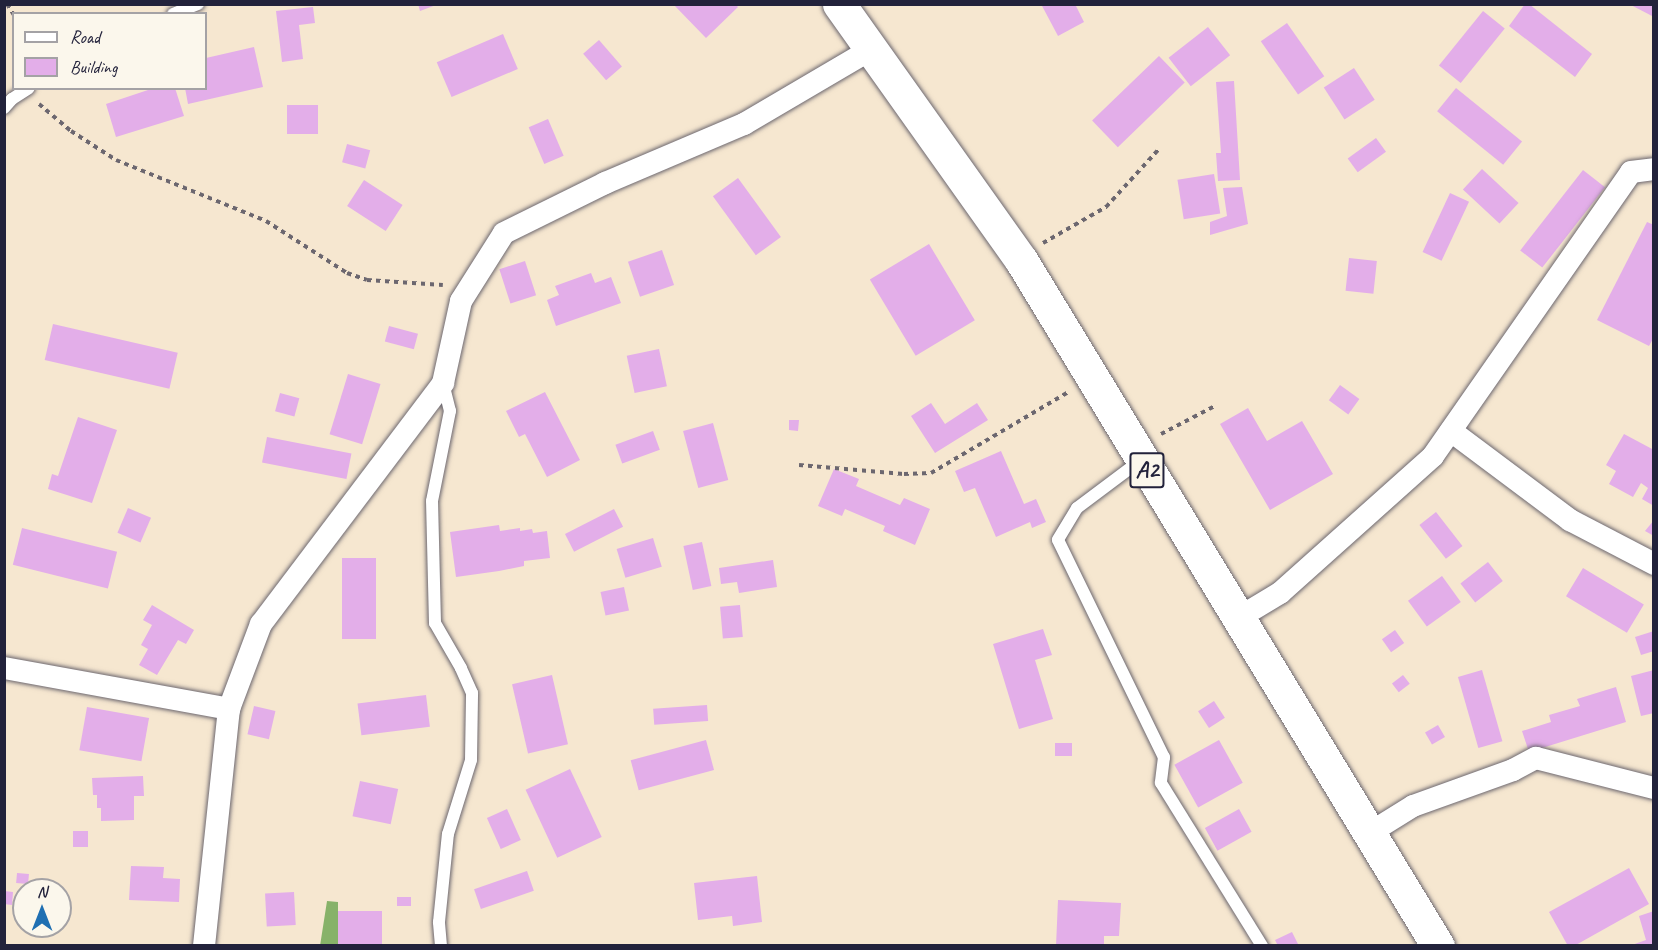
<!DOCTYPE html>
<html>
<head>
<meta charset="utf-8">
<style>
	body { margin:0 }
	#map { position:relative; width:1658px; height:950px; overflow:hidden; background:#f6e7d0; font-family:Caveat,sans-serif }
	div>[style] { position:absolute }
	.forest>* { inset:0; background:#87b269 }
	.building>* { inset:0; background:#e3aee9; transform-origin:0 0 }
	.path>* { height:4px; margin-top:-2px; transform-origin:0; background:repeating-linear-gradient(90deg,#6c676f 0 4.5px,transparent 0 9px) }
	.roads { filter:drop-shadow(0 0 2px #6c676f) drop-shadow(0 0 2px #6c676f) }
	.lane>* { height:12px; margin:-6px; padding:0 6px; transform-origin:6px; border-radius:6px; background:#fff }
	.street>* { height:22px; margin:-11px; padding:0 11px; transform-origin:11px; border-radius:11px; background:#fff }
	.primary>* { height:33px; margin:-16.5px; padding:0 16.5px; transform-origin:16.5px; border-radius:16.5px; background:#fff }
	span { translate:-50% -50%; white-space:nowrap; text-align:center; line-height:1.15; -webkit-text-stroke:4.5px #fbf7ec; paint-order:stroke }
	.shield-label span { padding:2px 4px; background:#fbf7ec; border:2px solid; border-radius:4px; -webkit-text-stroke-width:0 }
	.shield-label { font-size:24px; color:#22223b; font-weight:700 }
	.frame { position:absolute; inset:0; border:6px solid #22223b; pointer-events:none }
	.legend { position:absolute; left:12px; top:12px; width:195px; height:78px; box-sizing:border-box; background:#fbf7ec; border:2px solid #a4a2a5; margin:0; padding:8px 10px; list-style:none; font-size:18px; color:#22223b }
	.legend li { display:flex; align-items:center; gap:12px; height:30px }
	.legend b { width:30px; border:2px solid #a4a2a5 }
	.north { position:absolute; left:12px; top:878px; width:60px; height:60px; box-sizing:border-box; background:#fbf7ec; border:2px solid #a4a2a5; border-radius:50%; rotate:0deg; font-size:16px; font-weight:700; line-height:24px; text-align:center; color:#22223b }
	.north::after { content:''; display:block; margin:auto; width:21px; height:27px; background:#1f6fb2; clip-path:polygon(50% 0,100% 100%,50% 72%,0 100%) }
</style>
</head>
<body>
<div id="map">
	<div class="forest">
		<div style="clip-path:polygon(327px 901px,338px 902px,338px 945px,320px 946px)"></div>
	</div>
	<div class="building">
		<div style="clip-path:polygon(418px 4px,436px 4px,436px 5px,420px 11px)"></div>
		<div style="clip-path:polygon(673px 4px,735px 4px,738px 7px,706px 38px)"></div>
		<div style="clip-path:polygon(1041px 4px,1075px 4px,1084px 22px,1058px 36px)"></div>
		<div style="clip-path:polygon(1525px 4px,1529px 4px,1592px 54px,1575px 77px,1509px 26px)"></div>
		<div style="clip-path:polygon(1629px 4px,1654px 4px,1654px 17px)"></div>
		<div style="clip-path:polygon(313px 7px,315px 23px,299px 25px,303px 59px,282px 62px,276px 11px)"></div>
		<div style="left:1483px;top:11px;width:28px;height:70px;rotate:39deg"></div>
		<div style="left:1287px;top:23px;width:65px;height:32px;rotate:55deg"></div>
		<div style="left:1208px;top:27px;width:36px;height:50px;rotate:52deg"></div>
		<div style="left:503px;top:34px;width:38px;height:72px;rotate:67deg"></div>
		<div style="left:599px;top:40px;width:35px;height:21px;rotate:49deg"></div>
		<div style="clip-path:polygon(254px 47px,263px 87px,188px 104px,185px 88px,206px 88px,206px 58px)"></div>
		<div style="left:1159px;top:56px;width:37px;height:93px;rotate:46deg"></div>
		<div style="left:1354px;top:68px;width:38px;height:36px;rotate:57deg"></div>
		<div style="clip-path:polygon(1234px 81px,1240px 180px,1218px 181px,1216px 153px,1221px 153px,1216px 82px)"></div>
		<div style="clip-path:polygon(154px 88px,175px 88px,184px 116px,116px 137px,106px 104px)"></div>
		<div style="left:1456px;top:88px;width:85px;height:30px;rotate:39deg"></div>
		<div style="left:287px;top:105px;width:31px;height:29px"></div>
		<div style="left:548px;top:119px;width:40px;height:21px;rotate:67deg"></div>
		<div style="left:1376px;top:138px;width:17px;height:35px;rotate:54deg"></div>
		<div style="left:347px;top:144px;width:24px;height:19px;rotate:15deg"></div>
		<div style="left:1482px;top:169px;width:50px;height:28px;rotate:43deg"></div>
		<div style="left:1583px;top:170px;width:28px;height:102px;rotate:38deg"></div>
		<div style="left:1214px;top:174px;width:40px;height:37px;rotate:81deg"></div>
		<div style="left:738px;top:178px;width:73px;height:31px;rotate:54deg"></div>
		<div style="left:364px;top:180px;width:46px;height:31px;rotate:33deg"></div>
		<div style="clip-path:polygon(1242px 187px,1248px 224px,1210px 235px,1210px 222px,1227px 216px,1223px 188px)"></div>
		<div style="left:1450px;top:193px;width:21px;height:65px;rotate:25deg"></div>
		<div style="clip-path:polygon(1647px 222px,1654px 225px,1654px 337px,1649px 346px,1597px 320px)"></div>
		<div style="left:929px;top:244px;width:89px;height:69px;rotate:59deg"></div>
		<div style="left:662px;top:250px;width:37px;height:36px;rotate:71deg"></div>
		<div style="left:1349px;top:258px;width:28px;height:33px;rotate:6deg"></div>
		<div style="left:525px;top:261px;width:36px;height:27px;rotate:72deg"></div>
		<div style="clip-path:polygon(591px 273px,595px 283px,611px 277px,621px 303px,556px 326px,547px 300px,559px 295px,555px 286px)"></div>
		<div style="left:53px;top:324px;width:128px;height:37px;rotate:13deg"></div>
		<div style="left:389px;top:326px;width:30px;height:16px;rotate:15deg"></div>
		<div style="left:659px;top:349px;width:38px;height:33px;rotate:78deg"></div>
		<div style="left:348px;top:374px;width:34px;height:63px;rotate:17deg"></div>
		<div style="left:1340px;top:385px;width:24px;height:19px;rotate:36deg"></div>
		<div style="clip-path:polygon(545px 392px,580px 460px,547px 477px,525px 434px,519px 437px,506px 411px)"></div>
		<div style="left:280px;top:393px;width:20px;height:19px;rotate:15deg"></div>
		<div style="clip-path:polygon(931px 403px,945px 424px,977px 403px,988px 420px,935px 453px,911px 416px)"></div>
		<div style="clip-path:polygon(1248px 408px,1267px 441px,1302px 421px,1333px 474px,1270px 510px,1220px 424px)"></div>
		<div style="clip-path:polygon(78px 417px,117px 430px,92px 503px,48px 489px,52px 474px,58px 476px)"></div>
		<div style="clip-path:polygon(789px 420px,799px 420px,798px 431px,789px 430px)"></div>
		<div style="left:713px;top:423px;width:59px;height:31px;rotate:75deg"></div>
		<div style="left:653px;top:431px;width:20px;height:40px;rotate:70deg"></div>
		<div style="clip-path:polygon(1624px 434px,1654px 450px,1654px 506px,1642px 499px,1648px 488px,1641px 483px,1633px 497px,1609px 484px,1616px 471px,1606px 465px)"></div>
		<div style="left:267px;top:437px;width:86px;height:26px;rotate:11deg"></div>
		<div style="clip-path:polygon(1001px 451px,1024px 504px,1036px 499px,1046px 522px,1032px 528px,1030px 522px,996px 537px,975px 488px,964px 492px,955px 471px)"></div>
		<div style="clip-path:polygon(834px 469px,859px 479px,856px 486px,900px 505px,904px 498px,930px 509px,915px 545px,883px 531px,885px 526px,845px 509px,842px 516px,818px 506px)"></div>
		<div style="left:128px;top:508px;width:25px;height:27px;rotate:23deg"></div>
		<div style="left:614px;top:509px;width:20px;height:55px;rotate:63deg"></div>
		<div style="left:1436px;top:512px;width:43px;height:21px;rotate:52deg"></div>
		<div style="clip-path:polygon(1654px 520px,1654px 536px,1645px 531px)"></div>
		<div style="clip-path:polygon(499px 525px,500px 531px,520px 528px,520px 531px,532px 529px,533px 533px,547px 531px,550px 558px,524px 561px,524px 566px,499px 571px,456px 577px,450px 532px)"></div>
		<div style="left:22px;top:528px;width:98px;height:38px;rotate:14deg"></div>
		<div style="left:653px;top:538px;width:30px;height:38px;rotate:73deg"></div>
		<div style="left:702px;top:542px;width:45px;height:19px;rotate:78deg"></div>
		<div style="left:342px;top:558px;width:34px;height:81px"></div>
		<div style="clip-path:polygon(773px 560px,777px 587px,739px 593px,737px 582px,721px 584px,719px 568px)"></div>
		<div style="left:1488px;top:562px;width:24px;height:35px;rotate:52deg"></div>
		<div style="left:1583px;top:568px;width:71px;height:33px;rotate:31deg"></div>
		<div style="left:1442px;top:576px;width:32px;height:42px;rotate:54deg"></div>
		<div style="left:624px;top:587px;width:24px;height:24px;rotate:78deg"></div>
		<div style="clip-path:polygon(152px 605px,194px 630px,186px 644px,178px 640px,157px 675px,139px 665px,148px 649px,141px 645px,152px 625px,143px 620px)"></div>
		<div style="left:740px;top:605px;width:32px;height:20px;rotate:85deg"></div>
		<div style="clip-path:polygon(1043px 629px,1052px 655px,1035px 660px,1053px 719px,1019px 729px,993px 644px)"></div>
		<div style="left:1395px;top:630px;width:16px;height:16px;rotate:55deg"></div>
		<div style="clip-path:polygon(1654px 631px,1654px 651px,1641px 655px,1635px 637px)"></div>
		<div style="left:1482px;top:670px;width:74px;height:25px;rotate:74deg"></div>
		<div style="clip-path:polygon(1654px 670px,1654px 713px,1641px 716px,1631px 676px)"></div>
		<div style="left:552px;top:675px;width:71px;height:41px;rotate:77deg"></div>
		<div style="left:1403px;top:675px;width:11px;height:14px;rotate:52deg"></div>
		<div style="clip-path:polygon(1616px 687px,1626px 722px,1529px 752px,1522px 731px,1551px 722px,1549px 715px,1580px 706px,1577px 699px)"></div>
		<div style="left:426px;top:695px;width:32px;height:69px;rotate:83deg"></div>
		<div style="left:1214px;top:701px;width:20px;height:19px;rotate:57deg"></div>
		<div style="left:707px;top:705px;width:16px;height:54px;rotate:86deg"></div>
		<div style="left:254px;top:706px;width:22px;height:29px;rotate:13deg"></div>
		<div style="left:87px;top:707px;width:63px;height:44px;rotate:10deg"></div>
		<div style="left:1438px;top:725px;width:14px;height:15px;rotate:60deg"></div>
		<div style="left:706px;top:740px;width:31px;height:78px;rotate:75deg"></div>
		<div style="left:1219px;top:740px;width:49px;height:51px;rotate:61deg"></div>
		<div style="left:1055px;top:743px;width:17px;height:13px"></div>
		<div style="left:570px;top:769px;width:75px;height:49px;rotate:65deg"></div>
		<div style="clip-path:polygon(143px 776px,144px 796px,134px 796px,134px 820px,101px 821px,101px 808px,97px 808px,97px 795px,93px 795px,92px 778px)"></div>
		<div style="left:360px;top:781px;width:39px;height:36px;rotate:12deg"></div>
		<div style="left:507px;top:809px;width:34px;height:22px;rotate:66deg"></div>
		<div style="left:1239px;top:809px;width:26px;height:39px;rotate:61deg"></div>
		<div style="left:73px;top:831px;width:15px;height:16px"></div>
		<div style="clip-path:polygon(131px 866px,164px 867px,163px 878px,180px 879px,179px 902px,129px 900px)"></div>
		<div style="clip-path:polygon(1629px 868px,1649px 904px,1574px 946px,1568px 946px,1549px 912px)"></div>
		<div style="left:527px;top:871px;width:21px;height:56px;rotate:71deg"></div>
		<div style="left:17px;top:873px;width:12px;height:10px;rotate:5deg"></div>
		<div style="clip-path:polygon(757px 876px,762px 922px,733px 926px,732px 916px,698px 920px,694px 883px)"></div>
		<div style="clip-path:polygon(4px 891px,13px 892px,12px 905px,4px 904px)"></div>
		<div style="left:294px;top:892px;width:33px;height:29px;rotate:87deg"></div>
		<div style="left:397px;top:897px;width:14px;height:9px"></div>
		<div style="clip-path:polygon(1058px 900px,1121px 903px,1119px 936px,1104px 936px,1104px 946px,1056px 946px)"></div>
		<div style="left:338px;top:911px;width:44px;height:35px"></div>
		<div style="clip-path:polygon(1654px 911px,1654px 946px,1629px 946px,1646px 940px,1639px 916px)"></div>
		<div style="clip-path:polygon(1292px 932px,1299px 946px,1278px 946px,1275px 940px)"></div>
	</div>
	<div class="path">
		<div style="left:7px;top:4px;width:13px;rotate:58deg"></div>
		<div style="left:39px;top:104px;width:42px;rotate:40.2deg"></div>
		<div style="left:71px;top:131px;width:54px;rotate:32.8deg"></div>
		<div style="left:116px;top:160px;width:162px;rotate:22.1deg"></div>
		<div style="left:266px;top:221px;width:96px;rotate:32.7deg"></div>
		<div style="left:347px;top:273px;width:21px;rotate:19deg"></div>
		<div style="left:367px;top:280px;width:76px;rotate:3.8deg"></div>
		<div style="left:1043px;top:243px;width:73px;rotate:-29.7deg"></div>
		<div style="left:1106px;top:207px;width:77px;rotate:-47.6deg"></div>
		<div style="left:1161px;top:434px;width:59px;rotate:-27.4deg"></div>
		<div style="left:799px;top:465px;width:105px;rotate:4.9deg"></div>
		<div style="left:904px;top:474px;width:27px;rotate:-2deg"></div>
		<div style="left:931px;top:473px;width:158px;rotate:-30.5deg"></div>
	</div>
	<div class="roads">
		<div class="lane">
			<div style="left:173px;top:14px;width:27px;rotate:-22deg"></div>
			<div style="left:4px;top:108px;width:12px;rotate:-48deg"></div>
			<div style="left:12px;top:99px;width:20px;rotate:-33deg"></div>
			<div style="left:1141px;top:460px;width:80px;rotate:143.1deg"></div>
			<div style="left:1077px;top:508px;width:37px;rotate:121deg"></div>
			<div style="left:1058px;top:540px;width:242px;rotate:64deg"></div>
			<div style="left:1164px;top:757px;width:26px;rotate:97deg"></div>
			<div style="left:1161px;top:783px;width:192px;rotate:58.2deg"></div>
			<div style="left:441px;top:946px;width:24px;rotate:-95deg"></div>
			<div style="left:439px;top:922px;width:88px;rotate:-84.2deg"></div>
			<div style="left:448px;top:834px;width:77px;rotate:-72.7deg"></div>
			<div style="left:471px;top:760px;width:67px;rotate:-89.1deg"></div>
			<div style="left:472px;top:693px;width:27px;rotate:-114deg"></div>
			<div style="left:461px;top:668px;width:52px;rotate:-120deg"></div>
			<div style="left:435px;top:623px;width:122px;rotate:-91.4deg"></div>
			<div style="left:432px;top:501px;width:92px;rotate:-78.7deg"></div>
			<div style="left:450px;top:411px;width:29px;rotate:-104deg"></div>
		</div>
		<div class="street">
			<div style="left:1451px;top:431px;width:149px;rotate:36.8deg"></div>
			<div style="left:1570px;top:520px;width:95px;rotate:27.6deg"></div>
			<div style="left:1240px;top:617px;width:47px;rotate:-31deg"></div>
			<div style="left:1280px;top:593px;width:205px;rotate:-41.8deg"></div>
			<div style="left:1433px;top:456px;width:346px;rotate:-55.1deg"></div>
			<div style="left:1631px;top:172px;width:23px;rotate:-7deg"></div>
			<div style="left:4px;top:668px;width:229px;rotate:10.3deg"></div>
			<div style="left:1368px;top:834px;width:53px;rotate:-31.9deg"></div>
			<div style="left:1413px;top:806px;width:106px;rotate:-19.8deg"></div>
			<div style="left:1513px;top:770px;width:26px;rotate:-28deg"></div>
			<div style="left:1536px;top:758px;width:122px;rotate:14.3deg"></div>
			<div style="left:204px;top:946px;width:238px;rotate:-84deg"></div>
			<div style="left:229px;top:709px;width:91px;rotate:-69.4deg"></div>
			<div style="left:261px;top:624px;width:302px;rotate:-52.9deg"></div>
			<div style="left:443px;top:383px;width:84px;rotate:-77.6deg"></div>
			<div style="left:461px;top:301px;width:80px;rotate:-57.7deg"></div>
			<div style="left:504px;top:233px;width:113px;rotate:-26.3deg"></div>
			<div style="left:605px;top:183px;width:151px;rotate:-23deg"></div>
			<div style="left:744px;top:124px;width:148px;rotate:-30.4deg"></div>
		</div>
		<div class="primary">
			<div style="left:839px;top:4px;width:314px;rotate:54.6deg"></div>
			<div style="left:1021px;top:260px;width:803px;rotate:58.71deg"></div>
		</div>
	</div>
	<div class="shield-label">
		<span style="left:1147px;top:470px">A2</span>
	</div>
	<div class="frame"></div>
	<ul class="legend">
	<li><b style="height:8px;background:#fff"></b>Road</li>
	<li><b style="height:16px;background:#e3aee9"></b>Building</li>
	</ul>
	<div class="north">N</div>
</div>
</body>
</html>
